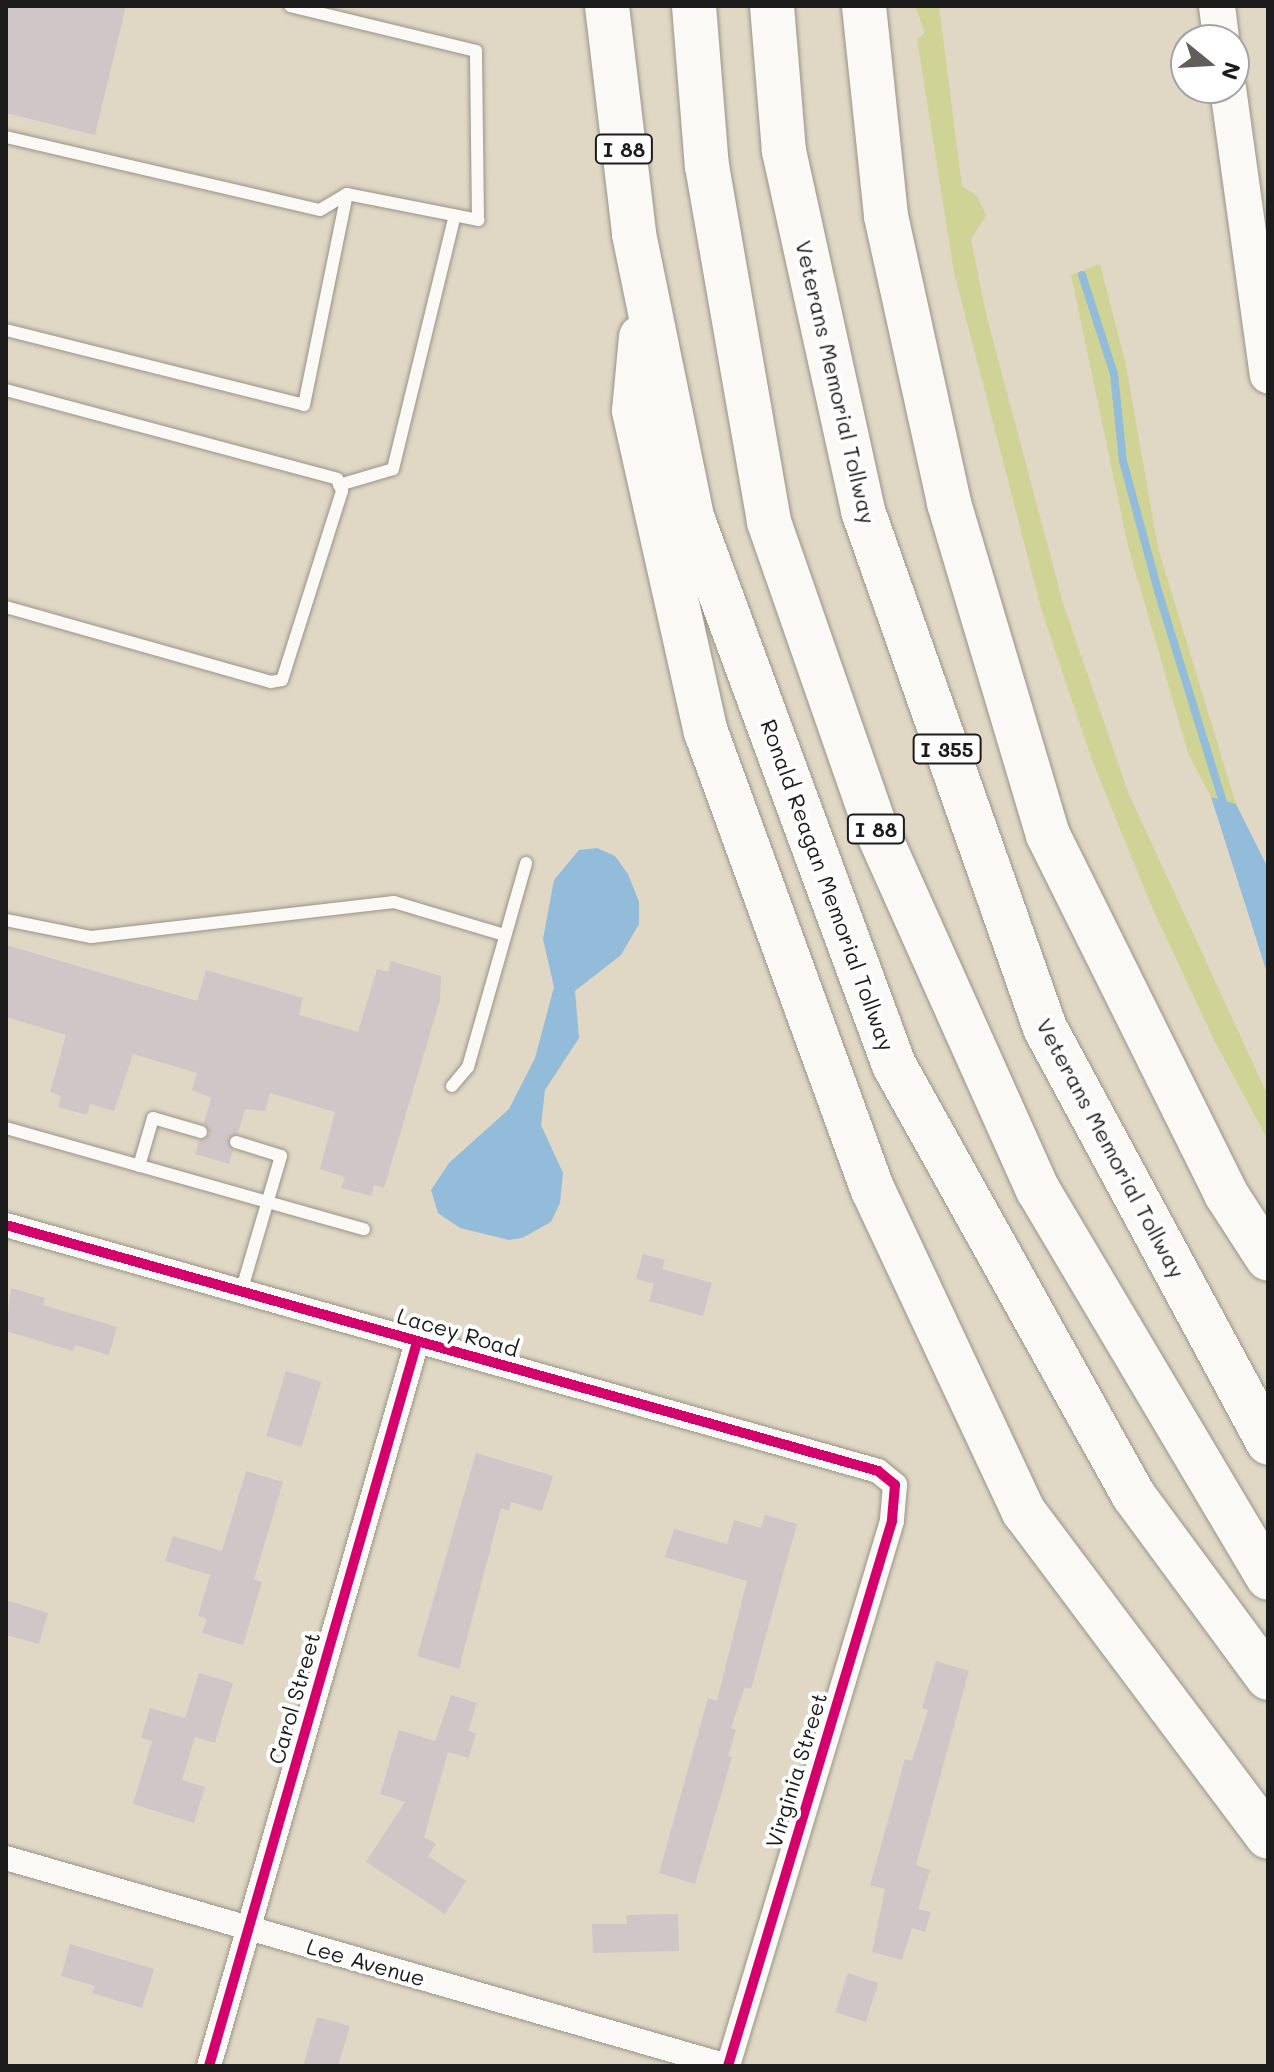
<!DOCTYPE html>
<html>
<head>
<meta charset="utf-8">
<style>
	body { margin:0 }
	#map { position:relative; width:1274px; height:2072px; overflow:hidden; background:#e0d8c4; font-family:Mali,sans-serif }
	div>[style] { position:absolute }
	.green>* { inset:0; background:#cfd396 }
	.water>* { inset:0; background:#92bcda }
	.stream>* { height:8px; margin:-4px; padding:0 4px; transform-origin:4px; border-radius:4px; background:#92bcda }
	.building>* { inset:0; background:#d0c6c8; transform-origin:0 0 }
	.roads { filter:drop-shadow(0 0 2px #989489) drop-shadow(0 0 2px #989489) }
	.service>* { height:12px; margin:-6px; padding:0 6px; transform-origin:6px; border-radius:6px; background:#faf9f6 }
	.minor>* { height:24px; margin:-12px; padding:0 12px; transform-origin:12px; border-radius:12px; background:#faf9f6 }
	.secondary>* { height:36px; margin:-18px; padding:0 18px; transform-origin:18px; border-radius:18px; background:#faf9f6 }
	.motorway>* { height:44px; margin:-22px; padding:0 22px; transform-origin:22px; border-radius:22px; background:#faf9f6 }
	.cycleway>* { height:10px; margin:-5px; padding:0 5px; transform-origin:5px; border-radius:5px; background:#d6006c }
	span { translate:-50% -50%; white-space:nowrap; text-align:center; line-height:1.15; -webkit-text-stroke:8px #fff; paint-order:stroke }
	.shield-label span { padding:2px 6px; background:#fff; border:2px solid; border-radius:6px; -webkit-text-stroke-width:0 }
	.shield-label { font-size:20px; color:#1c1c1c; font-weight:700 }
	.street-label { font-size:22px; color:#1c1c1c }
	.frame { position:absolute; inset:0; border:8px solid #1c1c1c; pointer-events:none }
	.north { position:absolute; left:1170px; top:24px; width:80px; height:80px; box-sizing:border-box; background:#fff; border:2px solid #a4a4a4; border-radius:50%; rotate:108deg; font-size:22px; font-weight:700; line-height:32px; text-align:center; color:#1c1c1c }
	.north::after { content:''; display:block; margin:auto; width:28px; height:36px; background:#615e57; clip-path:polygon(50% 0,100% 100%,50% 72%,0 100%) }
</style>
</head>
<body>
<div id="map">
	<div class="green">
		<div style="clip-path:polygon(915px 6px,939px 6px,962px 186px,977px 196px,986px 216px,971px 239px,986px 314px,1063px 603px,1128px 792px,1268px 1096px,1268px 1140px,1214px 1040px,1151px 905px,1092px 760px,1041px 608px,954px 272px,917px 39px,925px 33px)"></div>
		<div style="clip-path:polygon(1100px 264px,1126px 365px,1158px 548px,1236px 804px,1211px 797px,1188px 753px,1128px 546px,1071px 275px)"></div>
	</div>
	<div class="water">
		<div style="clip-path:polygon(1211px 797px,1236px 804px,1268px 868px,1268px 976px)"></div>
		<div style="clip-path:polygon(597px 848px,615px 856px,628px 874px,639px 902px,639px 924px,621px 955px,575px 991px,579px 1038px,545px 1090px,541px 1125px,563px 1173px,560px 1203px,551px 1222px,522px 1238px,509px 1240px,460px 1228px,438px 1213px,431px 1190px,449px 1163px,509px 1109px,535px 1058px,554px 987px,543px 939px,554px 880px,579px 850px)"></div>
	</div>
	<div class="stream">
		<div style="left:1082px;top:275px;width:104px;rotate:72.1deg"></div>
		<div style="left:1114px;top:374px;width:87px;rotate:84.1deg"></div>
		<div style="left:1123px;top:461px;width:135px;rotate:74.9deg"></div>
		<div style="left:1158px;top:591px;width:228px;rotate:72.9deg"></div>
	</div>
	<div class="building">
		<div style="clip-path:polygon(6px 6px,126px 6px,95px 135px,6px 113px)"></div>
		<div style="clip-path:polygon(6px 945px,197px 1001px,206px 970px,303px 998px,299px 1015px,358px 1032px,377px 969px,388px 972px,391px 961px,441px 976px,440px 1000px,384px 1188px,374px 1185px,371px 1196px,341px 1188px,345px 1177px,320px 1169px,335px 1112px,270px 1093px,265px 1111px,245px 1109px,238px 1133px,228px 1139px,233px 1150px,229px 1164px,195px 1154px,199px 1141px,210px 1134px,204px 1123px,211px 1098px,192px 1090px,197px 1073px,133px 1054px,114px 1111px,90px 1104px,87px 1115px,58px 1107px,61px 1096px,50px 1092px,66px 1035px,6px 1017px)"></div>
		<div style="clip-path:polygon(643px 1254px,665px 1260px,662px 1269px,712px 1283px,703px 1316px,649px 1301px,654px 1284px,636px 1279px)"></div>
		<div style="clip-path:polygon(11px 1288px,45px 1298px,43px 1305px,117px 1327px,109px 1355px,75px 1345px,73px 1351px,6px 1331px)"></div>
		<div style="left:286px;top:1371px;width:37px;height:68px;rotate:17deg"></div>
		<div style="clip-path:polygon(476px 1453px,553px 1476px,542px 1511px,511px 1502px,509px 1511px,501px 1508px,459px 1669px,417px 1656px)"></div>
		<div style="clip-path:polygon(246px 1471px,283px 1482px,254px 1579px,262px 1582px,243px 1645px,202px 1633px,207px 1619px,198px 1616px,210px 1575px,165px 1561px,173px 1536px,222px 1551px)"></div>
		<div style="clip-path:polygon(765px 1515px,797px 1524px,751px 1689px,745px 1687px,731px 1728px,736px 1730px,728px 1756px,732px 1757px,695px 1884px,659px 1873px,708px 1698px,717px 1701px,747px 1581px,665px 1557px,674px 1529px,727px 1544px,734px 1520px,761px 1528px)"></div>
		<div style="clip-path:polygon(6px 1600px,48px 1613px,39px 1644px,6px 1635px)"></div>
		<div style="clip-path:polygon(936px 1661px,969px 1671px,916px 1865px,930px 1870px,918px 1909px,931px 1912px,925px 1932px,912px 1928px,902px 1960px,872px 1952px,885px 1889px,870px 1885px,905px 1759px,912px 1761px,928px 1710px,922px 1708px)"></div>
		<div style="clip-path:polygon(199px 1673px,233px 1683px,215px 1743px,195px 1737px,182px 1780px,205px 1787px,194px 1823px,133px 1804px,152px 1741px,141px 1738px,150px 1708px,185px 1718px)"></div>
		<div style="clip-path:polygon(451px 1695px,477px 1703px,468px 1731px,476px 1733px,469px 1758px,448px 1752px,424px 1837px,436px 1844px,428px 1856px,466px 1881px,445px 1914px,366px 1862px,405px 1802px,380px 1794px,399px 1730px,435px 1741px)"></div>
		<div style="clip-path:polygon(678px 1914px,679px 1951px,593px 1953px,592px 1924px,627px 1924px,626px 1915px)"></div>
		<div style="clip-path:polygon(70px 1944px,154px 1969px,142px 2008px,92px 1993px,95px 1986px,61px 1976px)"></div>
		<div style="left:848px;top:1973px;width:32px;height:41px;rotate:18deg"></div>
		<div style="clip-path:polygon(317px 2017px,350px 2026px,338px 2066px,303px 2066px)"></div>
	</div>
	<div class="roads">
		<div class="service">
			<div style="left:6px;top:137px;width:322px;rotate:13.1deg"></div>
			<div style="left:320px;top:210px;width:31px;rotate:-31deg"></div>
			<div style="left:347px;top:194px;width:134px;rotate:11.2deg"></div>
			<div style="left:478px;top:220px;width:169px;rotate:-90.7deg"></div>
			<div style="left:476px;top:51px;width:191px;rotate:-166.4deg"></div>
			<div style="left:6px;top:330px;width:307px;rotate:14.1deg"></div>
			<div style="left:304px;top:405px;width:215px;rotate:-78.5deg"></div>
			<div style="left:6px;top:390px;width:343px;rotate:15deg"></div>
			<div style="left:337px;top:479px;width:13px;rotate:67deg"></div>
			<div style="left:342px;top:491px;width:198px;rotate:107.6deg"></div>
			<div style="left:282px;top:680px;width:11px;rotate:170deg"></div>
			<div style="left:271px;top:682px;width:275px;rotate:-164.2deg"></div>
			<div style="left:339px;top:485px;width:56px;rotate:-16.5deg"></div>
			<div style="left:393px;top:469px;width:261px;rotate:-76.3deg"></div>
			<div style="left:6px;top:920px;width:87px;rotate:11.3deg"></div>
			<div style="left:91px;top:937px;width:305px;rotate:-6.6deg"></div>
			<div style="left:394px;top:902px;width:116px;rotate:16.6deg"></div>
			<div style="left:452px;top:1086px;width:25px;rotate:-50deg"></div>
			<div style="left:468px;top:1067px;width:212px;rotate:-74.1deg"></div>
			<div style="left:6px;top:1128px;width:372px;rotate:15.8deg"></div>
			<div style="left:236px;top:1142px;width:47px;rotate:17.3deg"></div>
			<div style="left:281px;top:1156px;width:142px;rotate:106.4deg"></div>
			<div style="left:139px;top:1166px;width:50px;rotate:-73.7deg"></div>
			<div style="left:153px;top:1118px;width:50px;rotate:16.3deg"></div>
		</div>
		<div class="minor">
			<div style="left:6px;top:1225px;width:906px;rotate:15.75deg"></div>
			<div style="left:878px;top:1471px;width:22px;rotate:39deg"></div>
			<div style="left:895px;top:1485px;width:36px;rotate:95deg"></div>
			<div style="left:892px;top:1521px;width:569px;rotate:106.75deg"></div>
			<div style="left:6px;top:1858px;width:750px;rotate:16.09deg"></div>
			<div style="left:209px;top:2066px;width:753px;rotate:-73.97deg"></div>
		</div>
		<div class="secondary">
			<div style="left:1217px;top:6px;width:34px;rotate:83deg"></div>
			<div style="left:1228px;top:88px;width:290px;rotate:82.1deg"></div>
		</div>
		<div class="motorway">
			<div style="left:607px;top:6px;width:230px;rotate:83.2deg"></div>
			<div style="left:634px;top:234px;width:289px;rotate:78.4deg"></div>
			<div style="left:692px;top:517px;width:584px;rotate:69.77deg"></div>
			<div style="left:894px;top:1065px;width:493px;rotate:60.9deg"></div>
			<div style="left:1134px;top:1496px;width:226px;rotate:53.6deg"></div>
			<div style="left:694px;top:6px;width:161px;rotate:85.4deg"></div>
			<div style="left:707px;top:166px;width:361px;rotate:80.1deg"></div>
			<div style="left:769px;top:522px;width:322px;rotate:70.8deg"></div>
			<div style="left:875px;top:826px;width:399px;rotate:65.9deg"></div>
			<div style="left:1038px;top:1190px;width:451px;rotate:59.3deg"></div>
			<div style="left:772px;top:6px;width:145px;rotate:85.3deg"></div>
			<div style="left:784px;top:151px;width:369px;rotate:77.6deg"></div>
			<div style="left:863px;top:511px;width:548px;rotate:70.61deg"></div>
			<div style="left:1045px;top:1028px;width:471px;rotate:61.7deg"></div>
			<div style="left:864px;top:6px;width:211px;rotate:84deg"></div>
			<div style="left:886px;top:216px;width:294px;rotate:77.6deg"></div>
			<div style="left:949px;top:503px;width:346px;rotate:73.4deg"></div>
			<div style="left:1048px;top:835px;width:401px;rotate:63.6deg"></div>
			<div style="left:1226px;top:1194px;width:77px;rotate:57.1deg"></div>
			<div style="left:641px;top:337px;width:74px;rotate:95.4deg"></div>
			<div style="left:634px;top:411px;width:329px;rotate:77.4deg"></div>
			<div style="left:706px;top:732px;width:487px;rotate:70deg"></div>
			<div style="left:873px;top:1190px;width:356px;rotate:64.9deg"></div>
			<div style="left:1024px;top:1512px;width:406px;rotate:53.1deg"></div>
		</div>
	</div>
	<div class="cycleway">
		<div style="left:6px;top:1225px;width:906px;rotate:15.75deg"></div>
		<div style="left:878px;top:1471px;width:22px;rotate:39deg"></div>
		<div style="left:895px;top:1485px;width:36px;rotate:95deg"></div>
		<div style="left:892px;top:1521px;width:569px;rotate:106.75deg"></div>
		<div style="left:209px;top:2066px;width:753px;rotate:-73.97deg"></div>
	</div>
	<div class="shield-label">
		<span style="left:624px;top:149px">I 88</span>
		<span style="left:947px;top:749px">I 355</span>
		<span style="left:876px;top:829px">I 88</span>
	</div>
	<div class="street-label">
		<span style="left:836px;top:382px;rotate:77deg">Veterans Memorial Tollway</span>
		<span style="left:828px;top:885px;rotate:70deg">Ronald Reagan Memorial Tollway</span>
		<span style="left:1111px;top:1148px;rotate:62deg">Veterans Memorial Tollway</span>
		<span style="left:458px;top:1332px;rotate:16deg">Lacey Road</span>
		<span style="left:294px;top:1698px;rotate:-74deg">Carol Street</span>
		<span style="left:796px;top:1770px;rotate:-73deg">Virginia Street</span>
		<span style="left:366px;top:1962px;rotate:16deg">Lee Avenue</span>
	</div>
	<div class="frame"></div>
	<div class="north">N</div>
</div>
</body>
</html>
